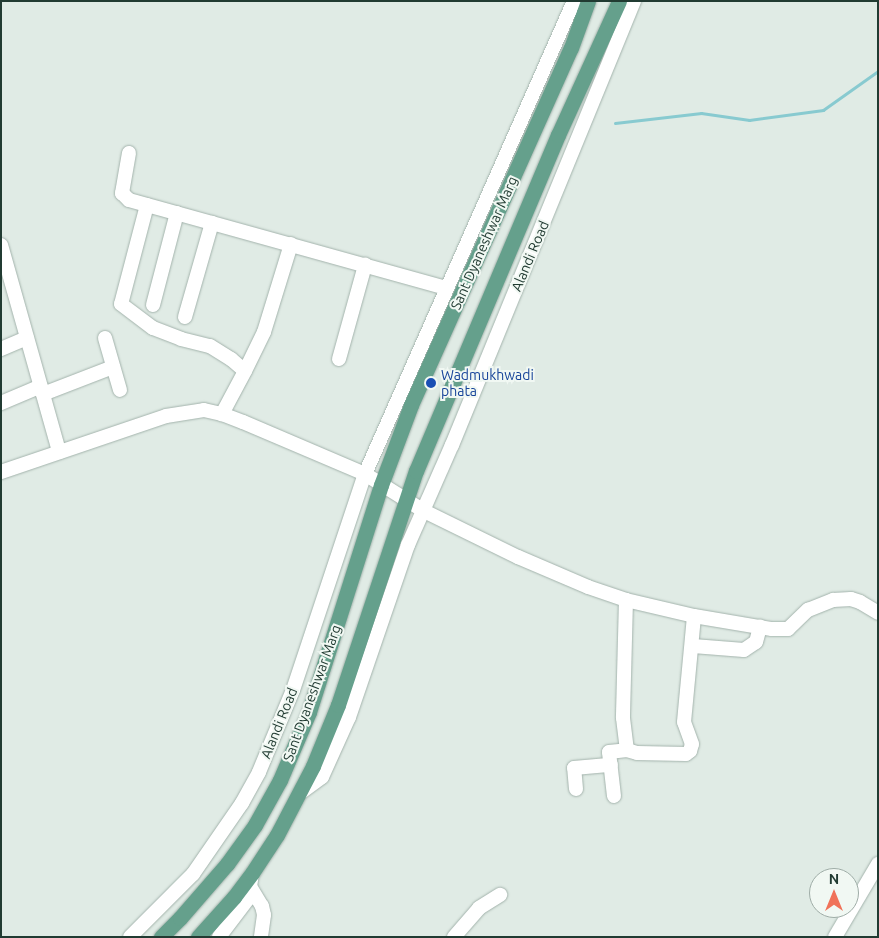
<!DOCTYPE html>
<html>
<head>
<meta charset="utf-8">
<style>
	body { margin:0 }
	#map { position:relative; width:879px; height:938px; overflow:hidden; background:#e0ebe5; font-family:Ubuntu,sans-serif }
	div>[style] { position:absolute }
	.stream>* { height:3px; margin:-1.5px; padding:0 1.5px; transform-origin:1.5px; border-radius:1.5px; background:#88cad0 }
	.roads { filter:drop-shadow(0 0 1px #a3b3ac) drop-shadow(0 0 1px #a3b3ac) }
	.minor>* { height:14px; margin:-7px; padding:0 7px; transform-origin:7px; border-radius:7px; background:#fff }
	.major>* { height:15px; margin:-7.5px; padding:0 7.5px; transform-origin:7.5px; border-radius:7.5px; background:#65a08c }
	.dots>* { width:14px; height:14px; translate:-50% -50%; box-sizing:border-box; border:2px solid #f1f8f3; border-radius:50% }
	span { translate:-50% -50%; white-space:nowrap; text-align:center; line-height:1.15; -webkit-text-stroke:4px #f1f8f3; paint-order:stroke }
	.street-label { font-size:14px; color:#213b32 }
	.transit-label { font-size:14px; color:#164399 }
	.left { translate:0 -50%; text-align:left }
	.frame { position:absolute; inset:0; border:2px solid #213b32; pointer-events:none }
	.north { position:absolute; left:809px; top:868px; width:50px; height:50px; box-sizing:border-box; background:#f1f8f3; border:1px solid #9eaca6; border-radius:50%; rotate:0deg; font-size:14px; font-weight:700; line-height:20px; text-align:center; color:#213b32 }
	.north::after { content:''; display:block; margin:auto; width:18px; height:22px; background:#f07259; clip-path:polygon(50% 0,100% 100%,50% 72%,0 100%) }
</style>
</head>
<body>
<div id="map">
	<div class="stream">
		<div style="left:615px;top:123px;width:87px;rotate:-6.6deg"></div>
		<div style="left:701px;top:113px;width:49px;rotate:8.3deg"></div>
		<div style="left:749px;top:120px;width:75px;rotate:-7.7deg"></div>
		<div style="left:823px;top:110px;width:67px;rotate:-35.3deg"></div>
	</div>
	<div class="roads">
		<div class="minor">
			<div style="left:129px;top:153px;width:41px;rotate:99.9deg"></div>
			<div style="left:122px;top:193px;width:10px;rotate:45deg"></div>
			<div style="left:129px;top:200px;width:329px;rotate:15.5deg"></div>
			<div style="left:147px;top:205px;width:102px;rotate:104.7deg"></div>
			<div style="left:121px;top:304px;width:40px;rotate:37deg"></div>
			<div style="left:153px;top:328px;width:30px;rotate:21deg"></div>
			<div style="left:181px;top:339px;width:30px;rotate:14deg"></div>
			<div style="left:210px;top:346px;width:25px;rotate:32deg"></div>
			<div style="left:231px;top:359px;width:18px;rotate:41deg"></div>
			<div style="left:245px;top:371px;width:49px;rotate:118.1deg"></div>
			<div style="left:1px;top:245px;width:215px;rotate:74.3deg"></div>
			<div style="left:153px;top:305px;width:95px;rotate:-75.4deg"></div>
			<div style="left:185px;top:317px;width:98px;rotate:-74deg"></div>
			<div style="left:105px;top:338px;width:54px;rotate:73.9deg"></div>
			<div style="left:1px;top:349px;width:28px;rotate:-23deg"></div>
			<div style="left:339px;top:359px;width:98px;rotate:-74.5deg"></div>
			<div style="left:245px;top:371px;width:43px;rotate:-64deg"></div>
			<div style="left:264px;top:332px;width:92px;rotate:-72.9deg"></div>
			<div style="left:43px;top:394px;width:75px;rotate:-21.1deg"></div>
			<div style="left:1px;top:403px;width:43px;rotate:-23deg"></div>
			<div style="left:1px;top:472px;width:174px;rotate:-18.7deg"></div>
			<div style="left:166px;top:416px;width:38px;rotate:-9deg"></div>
			<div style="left:204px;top:410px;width:18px;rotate:13deg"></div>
			<div style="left:222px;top:414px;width:22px;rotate:21deg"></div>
			<div style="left:243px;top:422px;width:133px;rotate:23.1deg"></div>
			<div style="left:365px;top:474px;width:70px;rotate:32.1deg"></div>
			<div style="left:424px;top:511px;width:105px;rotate:26.1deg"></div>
			<div style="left:518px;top:557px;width:76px;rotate:23.2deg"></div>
			<div style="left:588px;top:587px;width:40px;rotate:18.9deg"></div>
			<div style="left:626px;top:600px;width:70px;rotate:13.2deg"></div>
			<div style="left:694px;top:616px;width:79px;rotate:9.5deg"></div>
			<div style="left:772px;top:629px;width:16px"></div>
			<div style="left:788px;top:629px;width:28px;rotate:-44deg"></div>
			<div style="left:808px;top:610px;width:27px;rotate:-22deg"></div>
			<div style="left:833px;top:600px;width:18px;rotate:-3deg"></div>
			<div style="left:851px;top:599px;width:9px;rotate:18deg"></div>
			<div style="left:860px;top:602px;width:21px;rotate:31deg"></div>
			<div style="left:626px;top:600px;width:118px;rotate:91.5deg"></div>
			<div style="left:623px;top:718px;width:32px;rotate:83deg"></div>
			<div style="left:627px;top:750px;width:10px;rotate:17deg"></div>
			<div style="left:637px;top:753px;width:49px;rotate:1.2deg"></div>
			<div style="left:686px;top:754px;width:5px;rotate:-37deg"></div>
			<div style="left:690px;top:751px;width:7px;rotate:-74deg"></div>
			<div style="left:692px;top:744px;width:23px;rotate:-110deg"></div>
			<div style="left:684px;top:722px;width:106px;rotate:-84.6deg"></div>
			<div style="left:693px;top:646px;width:51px;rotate:4.5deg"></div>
			<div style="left:744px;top:650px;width:14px;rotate:-34deg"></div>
			<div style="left:756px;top:642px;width:16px;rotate:-75deg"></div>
			<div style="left:576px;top:789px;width:21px;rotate:-95deg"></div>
			<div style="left:574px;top:768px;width:37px;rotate:-5deg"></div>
			<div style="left:300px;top:793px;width:27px;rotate:-36deg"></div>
			<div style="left:322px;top:777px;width:66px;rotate:-65.8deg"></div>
			<div style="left:349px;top:717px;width:182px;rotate:-71.1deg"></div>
			<div style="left:408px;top:545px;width:109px;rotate:-66.3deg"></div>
			<div style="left:452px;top:445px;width:480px;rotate:-67.7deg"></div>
			<div style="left:614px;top:796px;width:44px;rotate:-96.5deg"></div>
			<div style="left:609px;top:752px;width:18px;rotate:-6deg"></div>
			<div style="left:251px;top:888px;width:21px;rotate:59deg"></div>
			<div style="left:262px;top:906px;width:9px;rotate:77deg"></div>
			<div style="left:264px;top:915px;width:22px;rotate:98deg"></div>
			<div style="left:130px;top:937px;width:89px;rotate:-45deg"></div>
			<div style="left:193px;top:874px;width:86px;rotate:-55.4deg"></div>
			<div style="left:242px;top:803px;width:35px;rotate:-61deg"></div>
			<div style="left:259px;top:772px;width:89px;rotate:-67.5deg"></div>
			<div style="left:293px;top:690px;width:228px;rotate:-71.6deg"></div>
			<div style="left:365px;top:474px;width:517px;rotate:-66.16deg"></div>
			<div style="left:219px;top:937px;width:48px;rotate:-52.7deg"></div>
			<div style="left:248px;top:899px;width:26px;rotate:-81deg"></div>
			<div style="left:454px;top:937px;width:38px;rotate:-49deg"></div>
			<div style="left:479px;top:908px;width:25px;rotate:-32deg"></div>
			<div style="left:835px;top:937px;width:85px;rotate:-59.5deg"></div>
		</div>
		<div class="major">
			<div style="left:161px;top:937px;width:27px;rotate:-45deg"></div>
			<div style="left:180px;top:918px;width:72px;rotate:-49deg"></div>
			<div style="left:227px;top:864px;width:48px;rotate:-54.3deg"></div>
			<div style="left:255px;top:825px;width:51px;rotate:-60.9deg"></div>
			<div style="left:280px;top:780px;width:74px;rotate:-66.9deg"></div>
			<div style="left:309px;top:712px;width:238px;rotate:-72.4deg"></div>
			<div style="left:381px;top:485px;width:85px;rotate:-69.4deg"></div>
			<div style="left:411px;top:405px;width:391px;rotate:-65.9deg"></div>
			<div style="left:571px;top:48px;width:50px;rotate:-70.1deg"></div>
			<div style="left:198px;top:937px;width:54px;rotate:-48deg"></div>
			<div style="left:234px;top:897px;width:30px;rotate:-53deg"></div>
			<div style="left:252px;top:873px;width:45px;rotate:-56.7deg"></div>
			<div style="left:277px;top:835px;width:78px;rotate:-62.4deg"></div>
			<div style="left:313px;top:766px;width:66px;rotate:-67.7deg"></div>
			<div style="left:338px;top:705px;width:247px;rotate:-71.6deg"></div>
			<div style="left:416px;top:471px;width:365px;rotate:-67.1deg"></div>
			<div style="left:558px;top:135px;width:147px;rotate:-65.5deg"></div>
		</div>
	</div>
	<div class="dots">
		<div style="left:431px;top:383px;background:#1a4fb4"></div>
	</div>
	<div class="street-label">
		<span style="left:484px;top:243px;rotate:-66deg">Sant Dyaneshwar Marg</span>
		<span style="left:530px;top:256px;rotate:-67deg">Alandi Road</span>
		<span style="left:312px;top:693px;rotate:-70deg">Sant Dyaneshwar Marg</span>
		<span style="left:279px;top:723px;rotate:-68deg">Alandi Road</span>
	</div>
	<div class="transit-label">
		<span class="left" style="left:441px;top:383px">Wadmukhwadi<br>phata</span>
	</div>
	<div class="frame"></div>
	<div class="north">N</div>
</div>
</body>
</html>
